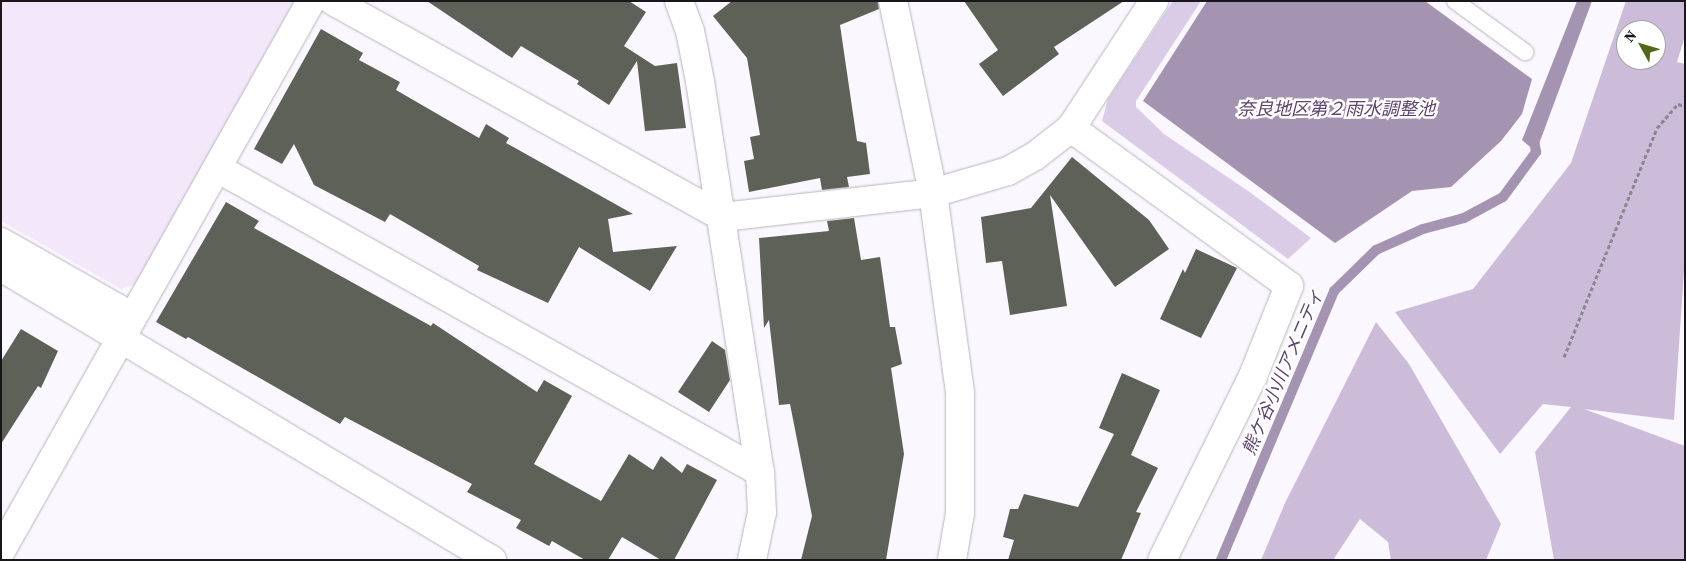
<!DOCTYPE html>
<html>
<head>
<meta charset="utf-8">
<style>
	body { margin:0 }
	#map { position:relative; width:1686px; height:561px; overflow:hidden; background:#fbf7fe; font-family:"Source Serif 4","Noto Sans JP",serif }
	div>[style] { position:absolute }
	.built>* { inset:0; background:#f2e8fa }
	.green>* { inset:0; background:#dacbe6 }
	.forest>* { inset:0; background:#cdbbda }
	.water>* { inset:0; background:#a594b1 }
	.stream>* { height:10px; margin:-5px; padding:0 5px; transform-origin:5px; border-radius:5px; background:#a594b1 }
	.building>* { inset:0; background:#5d6157 }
	.path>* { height:3px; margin-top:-1.5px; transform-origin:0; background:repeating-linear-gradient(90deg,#8a878d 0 4px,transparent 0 6.5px) }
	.roads { filter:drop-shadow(0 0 1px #b9b3be) drop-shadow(0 0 1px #b9b3be) }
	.service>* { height:16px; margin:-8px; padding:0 8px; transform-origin:8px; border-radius:8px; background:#fff }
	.pedestrian>* { height:25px; margin:-12.5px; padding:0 12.5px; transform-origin:12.5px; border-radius:12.5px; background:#fff }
	.minor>* { height:28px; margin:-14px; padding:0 14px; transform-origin:14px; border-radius:14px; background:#fff }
	.tertiary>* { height:28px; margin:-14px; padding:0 14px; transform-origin:14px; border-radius:14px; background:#fff }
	span { translate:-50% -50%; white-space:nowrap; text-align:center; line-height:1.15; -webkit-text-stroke:5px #fff; paint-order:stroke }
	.water-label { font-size:18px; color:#5f4470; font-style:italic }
	.frame { position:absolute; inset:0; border:2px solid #19171b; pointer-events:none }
	.north { position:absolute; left:1616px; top:20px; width:50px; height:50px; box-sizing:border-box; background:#fff; border:1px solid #a3a2a4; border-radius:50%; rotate:309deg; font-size:14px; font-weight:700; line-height:20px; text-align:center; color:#19171b }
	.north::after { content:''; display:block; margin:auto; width:18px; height:22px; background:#506817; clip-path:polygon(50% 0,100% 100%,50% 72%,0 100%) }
</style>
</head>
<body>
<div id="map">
	<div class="built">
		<div style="clip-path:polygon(1px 1px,294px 1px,137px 284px,121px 289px,1px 221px)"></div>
	</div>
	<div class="green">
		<div style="clip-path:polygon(1173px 1px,1201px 1px,1136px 101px,1136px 107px,1164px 134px,1251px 193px,1311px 238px,1288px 259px,1102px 121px,1108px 99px)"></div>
	</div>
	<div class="forest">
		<div style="clip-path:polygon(evenodd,1626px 1px,1685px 1px,1685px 36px,1677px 62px,1685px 64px,1685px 255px,1674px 420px,1584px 409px,1685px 446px,1685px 560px,1554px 560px,1535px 452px,1571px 407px,1543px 404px,1500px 454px,1395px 312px,1473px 289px,1571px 163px,1626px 1px,1626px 30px,1656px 30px,1656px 60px,1626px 60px,1626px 30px)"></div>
		<div style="clip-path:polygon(1376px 322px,1409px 364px,1501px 524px,1486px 560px,1391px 560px,1388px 542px,1360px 519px,1333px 560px,1261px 560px,1285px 503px)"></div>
	</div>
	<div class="water">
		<div style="clip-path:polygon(1207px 1px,1425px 1px,1532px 79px,1522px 114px,1501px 141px,1451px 187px,1412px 191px,1335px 243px,1143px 101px)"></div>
		<div style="clip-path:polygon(1577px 1px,1592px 1px,1536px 152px,1522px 140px)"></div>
	</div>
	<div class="stream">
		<div style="left:1221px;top:560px;width:292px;rotate:-67.2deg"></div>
		<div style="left:1334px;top:291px;width:59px;rotate:-44.3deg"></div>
		<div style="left:1376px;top:250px;width:51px;rotate:-24.1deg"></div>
		<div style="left:1423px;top:229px;width:42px;rotate:-15deg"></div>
		<div style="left:1464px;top:218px;width:44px;rotate:-28.3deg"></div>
		<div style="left:1503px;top:197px;width:56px;rotate:-53.7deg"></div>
		<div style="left:1536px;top:152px;width:12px;rotate:-99deg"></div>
	</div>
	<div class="building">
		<div style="clip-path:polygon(427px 1px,629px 1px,646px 12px,624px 46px,655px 66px,677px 63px,686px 128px,645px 131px,637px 61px,609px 105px,577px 84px,579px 81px,521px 46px,512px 58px)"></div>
		<div style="clip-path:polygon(732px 1px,878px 1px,879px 9px,840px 25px,857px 141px,866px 143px,870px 174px,847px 177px,849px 187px,822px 190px,820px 178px,749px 192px,744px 161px,754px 159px,750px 137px,760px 135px,747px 58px,713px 16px)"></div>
		<div style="clip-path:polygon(964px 1px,1124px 1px,1054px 47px,1059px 54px,1003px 96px,979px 64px,998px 50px)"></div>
		<div style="clip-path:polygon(321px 29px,363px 53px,359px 60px,400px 82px,396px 90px,479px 138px,486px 124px,509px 138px,506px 143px,633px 214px,608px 219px,613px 252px,677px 246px,650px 291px,579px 247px,548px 303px,477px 270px,479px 266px,390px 214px,385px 222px,314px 185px,294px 144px,282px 164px,254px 149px)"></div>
		<div style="clip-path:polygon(1072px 157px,1149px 220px,1169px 249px,1115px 287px,1050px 195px,1067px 306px,1010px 315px,1002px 261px,986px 263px,981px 217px,1031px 208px)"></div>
		<div style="clip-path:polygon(226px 202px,259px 221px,254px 228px,431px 326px,433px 323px,537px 392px,544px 380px,572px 396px,534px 464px,601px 501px,629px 454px,653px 470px,661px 456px,682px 473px,687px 464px,717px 480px,674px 560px,661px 560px,622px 537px,608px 560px,585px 560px,552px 541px,549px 546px,516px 528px,521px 520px,467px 492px,472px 484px,345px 417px,340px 424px,188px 337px,186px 339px,156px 322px)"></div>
		<div style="clip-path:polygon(854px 218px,861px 260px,880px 257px,890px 327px,895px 327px,902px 364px,891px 368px,904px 454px,886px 560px,801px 560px,812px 516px,790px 404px,779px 405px,769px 320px,764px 328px,759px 238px,829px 231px,827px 221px)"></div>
		<div style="clip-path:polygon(1196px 249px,1237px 268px,1201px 338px,1160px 319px,1183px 269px,1185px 273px)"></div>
		<div style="clip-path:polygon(21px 329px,58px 351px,41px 388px,38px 386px,1px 444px,1px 361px)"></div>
		<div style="clip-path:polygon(712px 341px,725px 350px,730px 380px,709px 412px,678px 392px)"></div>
		<div style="clip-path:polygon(1122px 373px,1160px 390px,1131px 455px,1158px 468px,1136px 512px,1141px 513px,1121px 560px,1008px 560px,1014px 540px,1003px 537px,1010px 509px,1018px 509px,1024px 494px,1078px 507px,1114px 434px,1099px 428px)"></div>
	</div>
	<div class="path">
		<div style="left:1564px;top:357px;width:247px;rotate:-67.9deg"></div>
		<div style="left:1657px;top:128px;width:32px;rotate:-49deg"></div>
		<div style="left:1678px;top:104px;width:7px;rotate:16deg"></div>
	</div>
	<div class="roads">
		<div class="service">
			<div style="left:1455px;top:1px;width:87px;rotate:36.1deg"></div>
		</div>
		<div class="pedestrian">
			<div style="left:1px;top:240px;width:152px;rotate:29.6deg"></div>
		</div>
		<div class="minor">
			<div style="left:333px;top:1px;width:446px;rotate:29deg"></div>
			<div style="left:723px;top:217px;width:211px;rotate:-6.5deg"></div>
			<div style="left:933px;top:193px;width:78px;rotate:-16.3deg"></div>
			<div style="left:1008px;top:171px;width:31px;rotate:-29deg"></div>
			<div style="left:1035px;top:156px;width:46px;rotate:-37.9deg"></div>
			<div style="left:1071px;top:128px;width:152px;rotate:-56.8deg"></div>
			<div style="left:679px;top:1px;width:32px;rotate:70deg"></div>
			<div style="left:690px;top:31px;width:51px;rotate:78.7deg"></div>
			<div style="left:700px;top:81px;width:396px;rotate:81.3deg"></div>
			<div style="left:760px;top:472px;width:40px;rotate:87.1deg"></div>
			<div style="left:762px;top:512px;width:49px;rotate:101.8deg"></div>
			<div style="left:1071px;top:128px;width:269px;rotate:35.9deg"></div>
			<div style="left:1289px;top:286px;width:97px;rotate:111.8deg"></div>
			<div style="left:1253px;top:376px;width:205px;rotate:116.3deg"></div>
			<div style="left:217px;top:168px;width:622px;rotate:29.24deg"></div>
			<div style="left:1px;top:267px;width:572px;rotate:30.83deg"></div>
			<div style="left:1px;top:551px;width:631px;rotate:-60.59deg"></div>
		</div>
		<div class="tertiary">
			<div style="left:893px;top:1px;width:196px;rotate:78.2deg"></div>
			<div style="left:933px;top:193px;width:203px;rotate:82.3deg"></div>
			<div style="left:960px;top:394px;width:119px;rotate:90deg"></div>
			<div style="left:960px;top:513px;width:48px;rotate:99.7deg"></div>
		</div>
	</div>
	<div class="water-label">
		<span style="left:1336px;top:109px">奈良地区第２雨水調整池</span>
		<span style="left:1283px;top:372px;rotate:-67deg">熊ケ谷小川アメニティ</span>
	</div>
	<div class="frame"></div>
	<div class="north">N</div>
</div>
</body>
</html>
